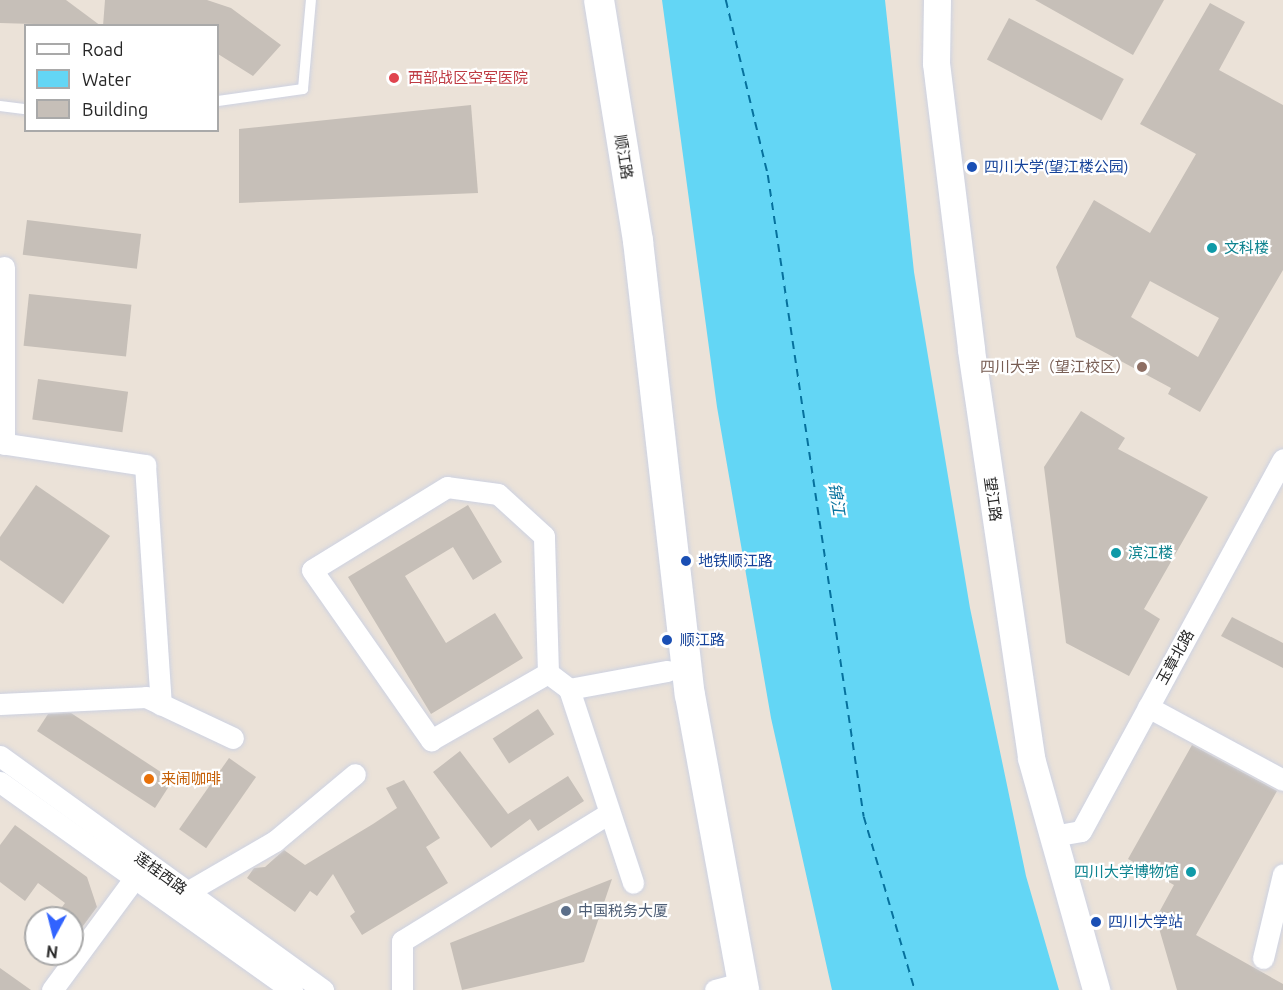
<!DOCTYPE html>
<html>
<head>
<meta charset="utf-8">
<style>
	body { margin:0 }
	#map { position:relative; width:1283px; height:990px; overflow:hidden; background:#ebe2d8; font-family:Ubuntu,"Noto Sans SC",sans-serif }
	div>[style] { position:absolute }
	.water>* { inset:0; background:#63d6f5 }
	.ferry>* { height:1.5px; margin-top:-0.75px; transform-origin:0; background:repeating-linear-gradient(90deg,#06719d 0 8px,transparent 0 14px) }
	.building>* { inset:0; background:#c6bfb8; transform-origin:0 0 }
	.roads { filter:drop-shadow(0 0 2px #cdd2e2) drop-shadow(0 0 2px #cdd2e2) }
	.service>* { height:10px; margin:-5px; padding:0 5px; transform-origin:5px; border-radius:5px; background:#fff }
	.minor>* { height:21px; margin:-10.5px; padding:0 10.5px; transform-origin:10.5px; border-radius:10.5px; background:#fff }
	.tertiary>* { height:27px; margin:-13.5px; padding:0 13.5px; transform-origin:13.5px; border-radius:13.5px; background:#fff }
	.secondary>* { height:30px; margin:-15px; padding:0 15px; transform-origin:15px; border-radius:15px; background:#fff }
	.dots>* { width:16px; height:16px; translate:-50% -50%; box-sizing:border-box; border:3px solid #fff; border-radius:50% }
	span { translate:-50% -50%; white-space:nowrap; text-align:center; line-height:1.15; -webkit-text-stroke:4.5px #fff; paint-order:stroke }
	.health-label { font-size:15px; color:#be3a42 }
	.left { translate:0 -50%; text-align:left }
	.street-label { font-size:15px; color:#272727 }
	.transit-label { font-size:15px; color:#164399 }
	.culture-label { font-size:15px; color:#0d838f }
	.right { translate:-100% -50%; text-align:right }
	.education-label { font-size:15px; color:#785e54 }
	.food-label { font-size:15px; color:#c56008 }
	.service-label { font-size:15px; color:#4e5e75 }
	.water-label { font-size:16px; color:#06719d; font-style:italic }
	.legend { position:absolute; left:24px; top:24px; width:195px; height:108px; box-sizing:border-box; background:#fff; border:2px solid #a9a9a9; margin:0; padding:8px 10px; list-style:none; font-size:18px; color:#272727 }
	.legend li { display:flex; align-items:center; gap:12px; height:30px }
	.legend b { width:30px; border:2px solid #a9a9a9 }
	.north { position:absolute; left:24px; top:906px; width:60px; height:60px; box-sizing:border-box; background:#fff; border:2px solid #a9a9a9; border-radius:50%; rotate:187deg; font-size:16px; font-weight:700; line-height:24px; text-align:center; color:#272727 }
	.north::after { content:''; display:block; margin:auto; width:21px; height:27px; background:#3163ff; clip-path:polygon(50% 0,100% 100%,50% 72%,0 100%) }
</style>
</head>
<body>
<div id="map">
	<div class="water">
		<div style="clip-path:polygon(662px 0,885px 0,914px 272px,970px 608px,1026px 876px,1059px 990px,832px 990px,771px 718px,717px 407px)"></div>
	</div>
	<div class="ferry">
		<div style="left:726px;top:0;width:180px;rotate:76.5deg"></div>
		<div style="left:768px;top:175px;width:649px;rotate:81.5deg"></div>
		<div style="left:864px;top:817px;width:180px;rotate:73.6deg"></div>
	</div>
	<div class="building">
		<div style="clip-path:polygon(0 0,66px 0,101px 26px,0 23px)"></div>
		<div style="clip-path:polygon(105px 0,207px 0,231px 8px,281px 45px,253px 76px,218px 54px,218px 26px,103px 26px)"></div>
		<div style="clip-path:polygon(1035px 0,1164px 0,1133px 55px)"></div>
		<div style="clip-path:polygon(evenodd,1210px 3px,1245px 22px,1219px 70px,1283px 105px,1283px 270px,1200px 412px,1168px 394px,1171px 388px,1076px 337px,1056px 267px,1094px 200px,1150px 233px,1196px 154px,1140px 124px,1210px 3px,1150px 281px,1219px 318px,1198px 357px,1131px 317px,1150px 281px)"></div>
		<div style="left:1009px;top:18px;width:130px;height:47px;rotate:28deg"></div>
		<div style="clip-path:polygon(471px 105px,478px 193px,239px 203px,239px 129px)"></div>
		<div style="left:27px;top:220px;width:115px;height:35px;rotate:7deg"></div>
		<div style="left:29px;top:294px;width:103px;height:52px;rotate:6deg"></div>
		<div style="left:38px;top:379px;width:91px;height:41px;rotate:8deg"></div>
		<div style="clip-path:polygon(1081px 411px,1125px 438px,1118px 449px,1208px 497px,1144px 609px,1160px 619px,1129px 676px,1066px 643px,1044px 467px)"></div>
		<div style="clip-path:polygon(36px 485px,110px 536px,63px 604px,0 560px,0 537px)"></div>
		<div style="clip-path:polygon(468px 505px,502px 562px,473px 580px,453px 547px,405px 576px,446px 643px,495px 613px,523px 658px,431px 714px,348px 577px)"></div>
		<div style="clip-path:polygon(1232px 617px,1283px 643px,1283px 668px,1221px 636px)"></div>
		<div style="left:538px;top:709px;width:30px;height:54px;rotate:57deg"></div>
		<div style="clip-path:polygon(71px 713px,173px 780px,155px 808px,37px 731px,48px 714px)"></div>
		<div style="clip-path:polygon(1192px 745px,1277px 791px,1196px 935px,1283px 984px,1283px 990px,1177px 990px,1156px 918px,1174px 885px,1128px 859px)"></div>
		<div style="clip-path:polygon(460px 751px,508px 814px,568px 776px,584px 801px,538px 831px,530px 819px,491px 848px,433px 772px)"></div>
		<div style="left:229px;top:758px;width:33px;height:87px;rotate:35deg"></div>
		<div style="clip-path:polygon(404px 780px,440px 838px,426px 847px,448px 883px,362px 935px,350px 916px,355px 912px,333px 874px,317px 896px,310px 891px,295px 912px,247px 878px,254px 868px,265px 867px,284px 850px,305px 865px,373px 824px,397px 808px,386px 788px)"></div>
		<div style="clip-path:polygon(15px 825px,87px 877px,97px 907px,72px 941px,72px 918px,54px 918px,65px 903px,38px 883px,25px 901px,0 882px,0 845px)"></div>
		<div style="clip-path:polygon(612px 879px,584px 962px,462px 990px,450px 943px)"></div>
		<div style="clip-path:polygon(0 968px,31px 990px,0 990px)"></div>
	</div>
	<div class="roads">
		<div class="service">
			<div style="left:218px;top:101px;width:86px;rotate:-8deg"></div>
			<div style="left:303px;top:89px;width:89px;rotate:-84.9deg"></div>
			<div style="left:0;top:106px;width:26px;rotate:7deg"></div>
		</div>
		<div class="minor">
			<div style="left:4px;top:267px;width:177px;rotate:90deg"></div>
			<div style="left:0;top:443px;width:147px;rotate:8.6deg"></div>
			<div style="left:145px;top:465px;width:240px;rotate:86.2deg"></div>
			<div style="left:548px;top:673px;width:137px;rotate:-91.7deg"></div>
			<div style="left:544px;top:536px;width:62px;rotate:-137.6deg"></div>
			<div style="left:498px;top:494px;width:51px;rotate:-172.2deg"></div>
			<div style="left:447px;top:487px;width:158px;rotate:148.4deg"></div>
			<div style="left:312px;top:570px;width:208px;rotate:55deg"></div>
			<div style="left:431px;top:740px;width:135px;rotate:-29.8deg"></div>
			<div style="left:548px;top:673px;width:26px;rotate:37deg"></div>
			<div style="left:569px;top:689px;width:100px;rotate:-10.4deg"></div>
			<div style="left:569px;top:689px;width:204px;rotate:71.7deg"></div>
			<div style="left:0;top:704px;width:146px;rotate:-2.7deg"></div>
			<div style="left:146px;top:697px;width:96px;rotate:25.2deg"></div>
			<div style="left:1148px;top:707px;width:153px;rotate:28.4deg"></div>
			<div style="left:0;top:756px;width:399px;rotate:35.9deg"></div>
			<div style="left:0;top:782px;width:359px;rotate:35.5deg"></div>
			<div style="left:1053px;top:836px;width:28px;rotate:-10deg"></div>
			<div style="left:1081px;top:831px;width:423px;rotate:-61.5deg"></div>
			<div style="left:187px;top:892px;width:102px;rotate:-30.1deg"></div>
			<div style="left:275px;top:841px;width:104px;rotate:-39.9deg"></div>
			<div style="left:1263px;top:958px;width:86px;rotate:-76.6deg"></div>
			<div style="left:52px;top:990px;width:152px;rotate:-53.6deg"></div>
			<div style="left:402px;top:990px;width:49px;rotate:-90deg"></div>
			<div style="left:402px;top:941px;width:242px;rotate:-31.7deg"></div>
			<div style="left:715px;top:990px;width:28px;rotate:-15deg"></div>
		</div>
		<div class="tertiary">
			<div style="left:937px;top:0;width:63px;rotate:90.9deg"></div>
			<div style="left:936px;top:63px;width:289px;rotate:83deg"></div>
			<div style="left:971px;top:350px;width:412px;rotate:81.6deg"></div>
			<div style="left:1031px;top:758px;width:241px;rotate:74.3deg"></div>
		</div>
		<div class="secondary">
			<div style="left:599px;top:0;width:244px;rotate:80.8deg"></div>
			<div style="left:638px;top:241px;width:457px;rotate:83.5deg"></div>
			<div style="left:690px;top:695px;width:300px;rotate:79.6deg"></div>
		</div>
	</div>
	<div class="dots">
		<div style="left:394px;top:78px;background:#e0444e"></div>
		<div style="left:972px;top:167px;background:#1a4fb4"></div>
		<div style="left:1212px;top:248px;background:#0f9aa8"></div>
		<div style="left:1142px;top:367px;background:#8d6e63"></div>
		<div style="left:1116px;top:553px;background:#0f9aa8"></div>
		<div style="left:686px;top:561px;background:#1a4fb4"></div>
		<div style="left:667px;top:640px;background:#1a4fb4"></div>
		<div style="left:149px;top:779px;background:#e8710a"></div>
		<div style="left:1191px;top:872px;background:#0f9aa8"></div>
		<div style="left:566px;top:911px;background:#5c6f8a"></div>
		<div style="left:1096px;top:922px;background:#1a4fb4"></div>
	</div>
	<div class="health-label">
		<span class="left" style="left:408px;top:78px">西部战区空军医院</span>
	</div>
	<div class="street-label">
		<span style="left:624px;top:157px;rotate:81deg">顺江路</span>
		<span style="left:993px;top:499px;rotate:82deg">望江路</span>
		<span style="left:1175px;top:657px;rotate:-61deg">玉章北路</span>
		<span style="left:161px;top:873px;rotate:36deg">莲桂西路</span>
	</div>
	<div class="transit-label">
		<span class="left" style="left:984px;top:167px">四川大学(望江楼公园)</span>
		<span class="left" style="left:698px;top:561px">地铁顺江路</span>
		<span class="left" style="left:680px;top:640px">顺江路</span>
		<span class="left" style="left:1108px;top:922px">四川大学站</span>
	</div>
	<div class="culture-label">
		<span class="left" style="left:1224px;top:248px">文科楼</span>
		<span class="left" style="left:1128px;top:553px">滨江楼</span>
		<span class="right" style="left:1179px;top:872px">四川大学博物馆</span>
	</div>
	<div class="education-label">
		<span class="right" style="left:1130px;top:367px">四川大学（望江校区）</span>
	</div>
	<div class="food-label">
		<span class="left" style="left:161px;top:779px">来闹咖啡</span>
	</div>
	<div class="service-label">
		<span class="left" style="left:578px;top:911px">中国税务大厦</span>
	</div>
	<div class="water-label">
		<span style="left:837px;top:499px;rotate:81deg">锦江</span>
	</div>
	<ul class="legend">
	<li><b style="height:8px;background:#fff"></b>Road</li>
	<li><b style="height:16px;background:#63d6f5"></b>Water</li>
	<li><b style="height:16px;background:#c6bfb8"></b>Building</li>
	</ul>
	<div class="north">N</div>
</div>
</body>
</html>
